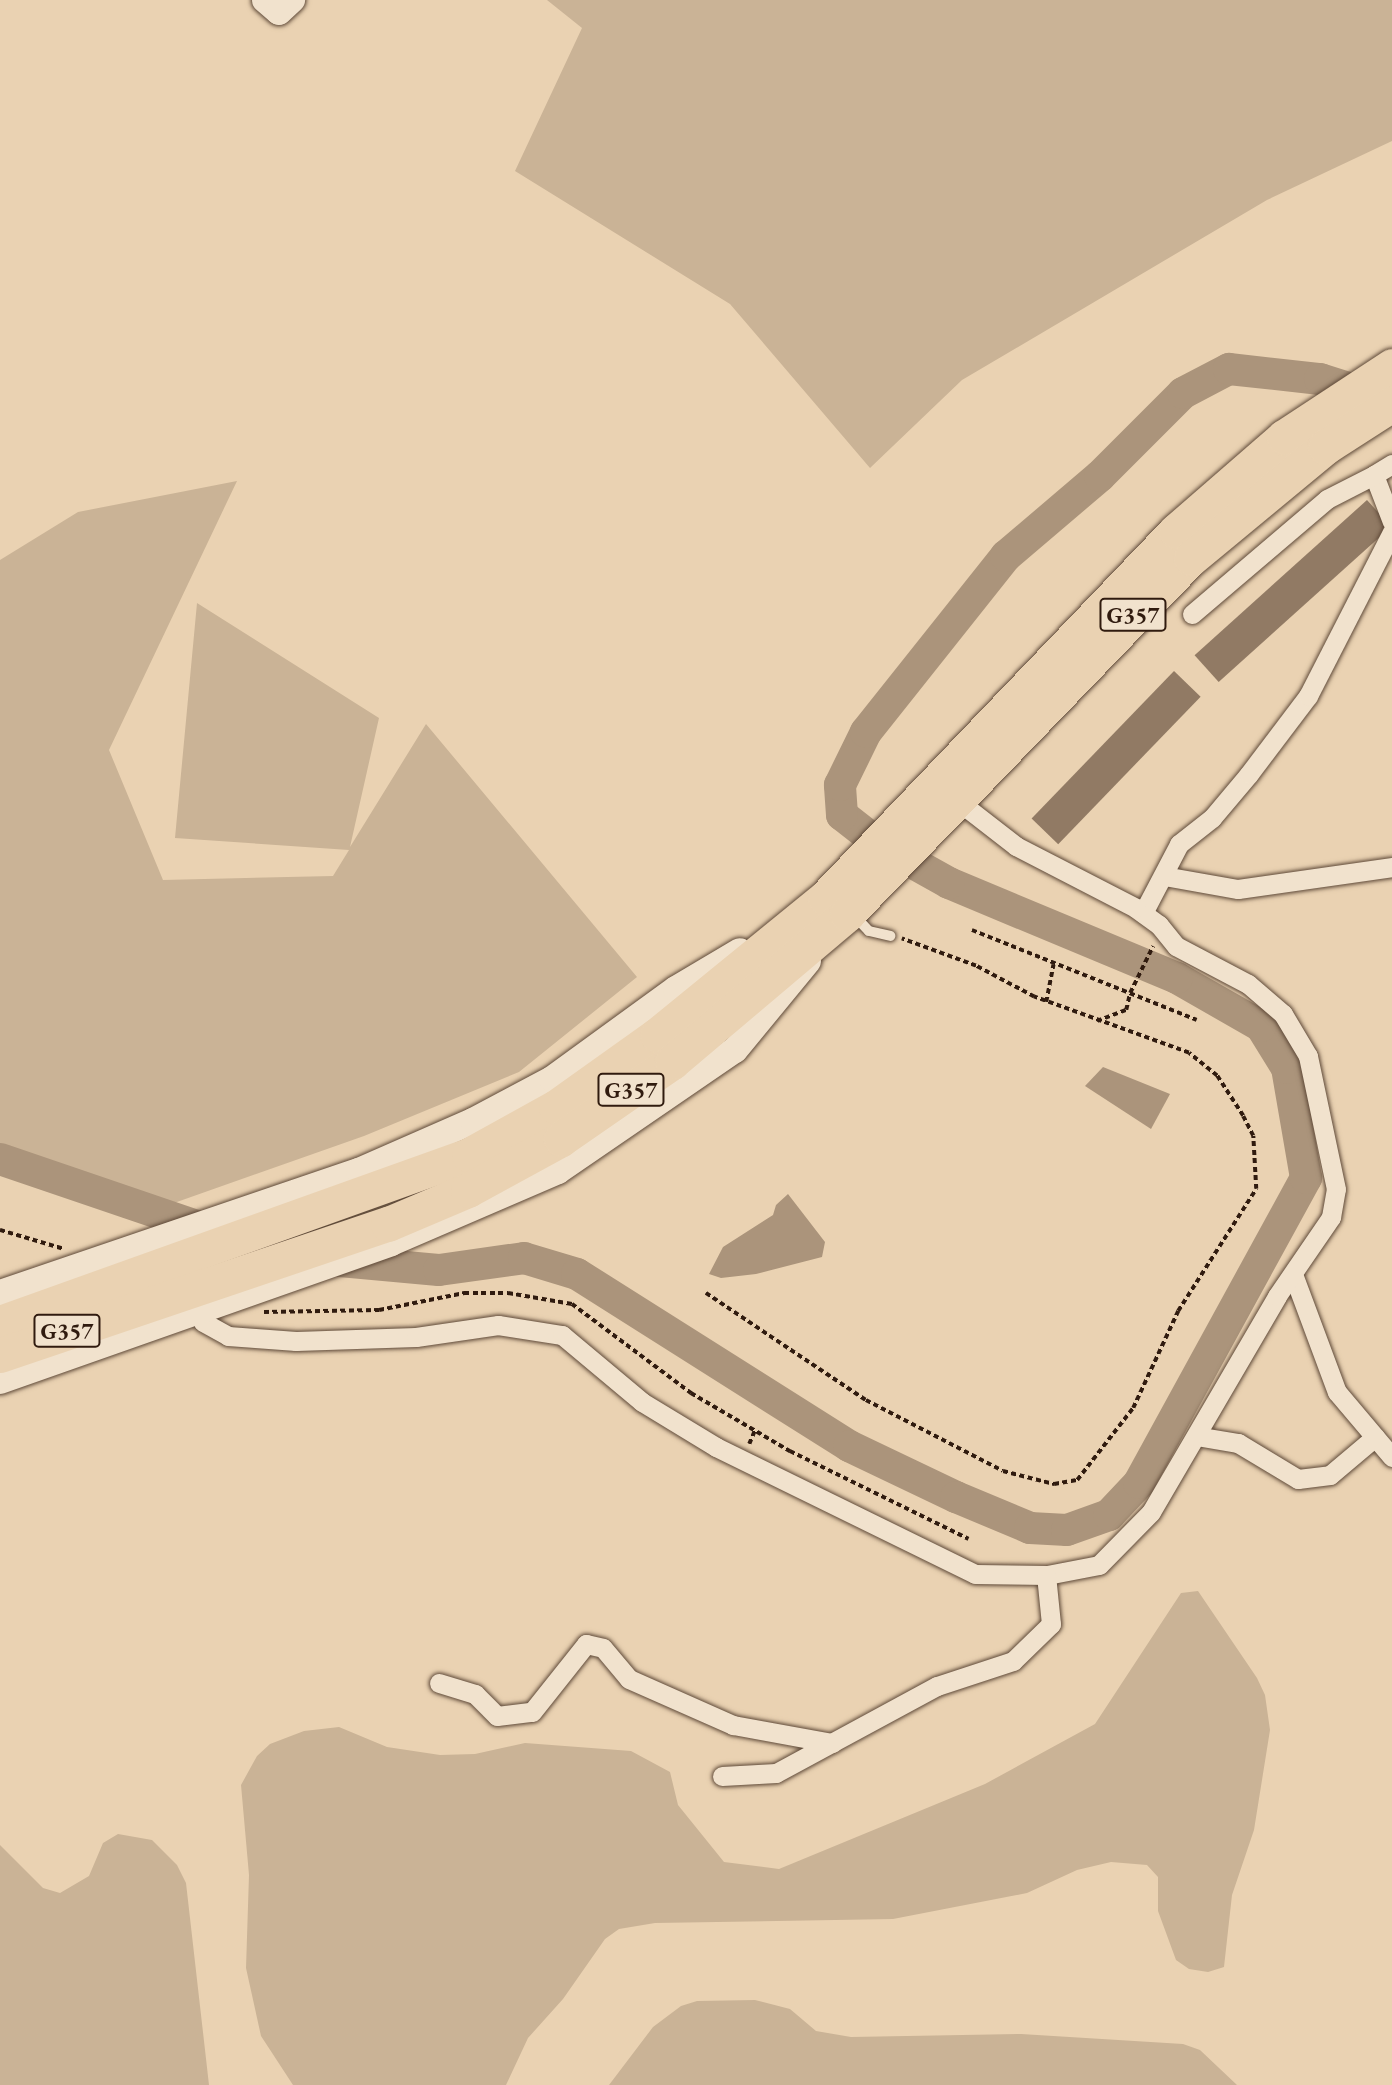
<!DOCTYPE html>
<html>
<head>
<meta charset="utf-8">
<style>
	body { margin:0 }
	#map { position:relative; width:1392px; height:2085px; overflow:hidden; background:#ead2b2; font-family:"EB Garamond",serif }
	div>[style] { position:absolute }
	.green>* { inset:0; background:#cab396 }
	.water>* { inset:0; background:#ab947b }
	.river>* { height:32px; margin:-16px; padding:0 16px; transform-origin:16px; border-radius:16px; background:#ab947b }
	.building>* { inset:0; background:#917a64; transform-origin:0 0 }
	.path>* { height:3.5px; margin-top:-1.75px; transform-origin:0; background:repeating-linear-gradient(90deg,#301b0f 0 5px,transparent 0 8.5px) }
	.roads { filter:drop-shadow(0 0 2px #5e4938) drop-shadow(0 0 2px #5e4938) }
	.lane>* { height:10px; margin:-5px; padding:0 5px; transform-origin:5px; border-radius:5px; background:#f1e2cd }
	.street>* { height:19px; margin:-9.5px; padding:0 9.5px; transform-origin:9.5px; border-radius:9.5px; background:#f1e2cd }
	.secondary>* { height:26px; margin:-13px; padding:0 13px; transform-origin:13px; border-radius:13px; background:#f1e2cd }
	.highway>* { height:35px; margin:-17.5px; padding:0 17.5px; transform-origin:17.5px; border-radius:17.5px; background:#ead2b2 }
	span { translate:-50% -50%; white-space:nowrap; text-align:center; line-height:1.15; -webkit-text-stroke:7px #f1e2cd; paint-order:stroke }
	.shield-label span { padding:2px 5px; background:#f1e2cd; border:2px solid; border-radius:5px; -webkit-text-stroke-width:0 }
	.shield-label { font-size:23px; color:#301b0f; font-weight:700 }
</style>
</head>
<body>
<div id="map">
	<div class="green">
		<div style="clip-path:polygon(547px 0,1392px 0,1392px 141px,1267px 200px,962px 380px,870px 468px,730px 304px,515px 171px,582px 28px)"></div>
		<div style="clip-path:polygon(237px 481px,109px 750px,163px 880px,333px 876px,349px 850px,175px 838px,197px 603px,379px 718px,350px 847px,426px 724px,637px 977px,519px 1072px,364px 1136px,174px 1203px,23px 1169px,0 1159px,0 560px,78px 512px)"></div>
		<div style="clip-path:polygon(1198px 1591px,1257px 1678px,1265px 1695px,1270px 1730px,1254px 1830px,1232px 1895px,1224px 1967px,1208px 1972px,1189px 1969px,1176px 1960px,1158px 1911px,1158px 1877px,1147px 1865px,1111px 1862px,1077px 1870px,1027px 1893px,893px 1919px,655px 1923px,619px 1929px,605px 1939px,563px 1999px,528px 2038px,506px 2085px,293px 2085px,261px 2036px,246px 1968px,249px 1875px,241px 1785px,257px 1756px,270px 1744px,304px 1731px,339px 1727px,387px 1747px,440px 1755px,475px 1754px,525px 1743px,631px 1751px,670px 1772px,678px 1805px,724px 1862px,779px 1869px,985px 1784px,1095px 1724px,1181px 1593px)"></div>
		<div style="clip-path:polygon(118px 1834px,152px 1840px,177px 1865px,186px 1883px,209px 2085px,0 2085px,0 1845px,43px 1888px,60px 1893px,89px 1876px,103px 1843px)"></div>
		<div style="clip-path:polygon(755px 2000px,790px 2009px,816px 2031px,851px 2037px,1021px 2034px,1183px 2044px,1200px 2050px,1237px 2085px,609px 2085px,653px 2027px,681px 2006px,697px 2001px)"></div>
	</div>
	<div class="water">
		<div style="clip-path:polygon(1103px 1067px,1170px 1094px,1151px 1129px,1085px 1086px)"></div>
		<div style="clip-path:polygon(788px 1194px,825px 1242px,822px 1257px,756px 1274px,721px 1278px,709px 1274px,723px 1247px,773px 1215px,776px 1205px)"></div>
	</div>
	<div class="river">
		<div style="left:0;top:1159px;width:229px;rotate:18.8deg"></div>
		<div style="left:329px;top:1260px;width:110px;rotate:5.2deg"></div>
		<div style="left:439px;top:1270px;width:86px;rotate:-8deg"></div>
		<div style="left:524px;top:1258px;width:55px;rotate:16.8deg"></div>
		<div style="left:577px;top:1274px;width:322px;rotate:32.3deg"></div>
		<div style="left:849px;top:1446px;width:119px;rotate:25.5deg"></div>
		<div style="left:956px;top:1497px;width:80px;rotate:22.7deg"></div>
		<div style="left:1030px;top:1528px;width:37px;rotate:3deg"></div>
		<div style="left:1067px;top:1530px;width:45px;rotate:-19.7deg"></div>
		<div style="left:1109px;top:1515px;width:44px;rotate:-46.8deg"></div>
		<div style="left:1139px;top:1483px;width:348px;rotate:-61.3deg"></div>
		<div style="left:1306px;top:1178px;width:112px;rotate:-99.8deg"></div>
		<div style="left:1287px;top:1068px;width:49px;rotate:-121.8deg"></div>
		<div style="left:1261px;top:1026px;width:97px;rotate:-150.3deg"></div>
		<div style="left:1177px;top:978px;width:247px;rotate:-157.4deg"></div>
		<div style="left:949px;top:883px;width:80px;rotate:-150.9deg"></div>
		<div style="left:879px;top:844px;width:47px;rotate:-141.9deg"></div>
		<div style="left:842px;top:815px;width:30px;rotate:-94deg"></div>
		<div style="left:840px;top:785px;width:59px;rotate:-63.9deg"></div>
		<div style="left:866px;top:732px;width:225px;rotate:-51.5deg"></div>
		<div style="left:1006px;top:556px;width:123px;rotate:-40.4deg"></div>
		<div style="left:1100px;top:476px;width:117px;rotate:-45deg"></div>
		<div style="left:1183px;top:393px;width:52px;rotate:-27.6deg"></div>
		<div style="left:1229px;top:369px;width:92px;rotate:6.3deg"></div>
		<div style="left:1320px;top:379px;width:57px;rotate:17.5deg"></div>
	</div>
	<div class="building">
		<div style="left:1367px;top:500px;width:36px;height:232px;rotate:48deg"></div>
		<div style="left:1174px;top:671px;width:37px;height:205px;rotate:44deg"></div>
	</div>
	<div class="path">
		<div style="left:972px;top:930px;width:242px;rotate:21.8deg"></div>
		<div style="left:1046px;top:1002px;width:38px;rotate:-79deg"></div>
		<div style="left:1097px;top:1021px;width:31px;rotate:-21deg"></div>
		<div style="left:1126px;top:1010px;width:17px;rotate:-77deg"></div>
		<div style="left:1130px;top:993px;width:52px;rotate:-63.9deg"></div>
		<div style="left:0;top:1230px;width:67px;rotate:16.5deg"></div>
		<div style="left:706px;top:1293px;width:192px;rotate:33.8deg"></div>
		<div style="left:866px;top:1400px;width:154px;rotate:27.4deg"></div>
		<div style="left:1003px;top:1471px;width:53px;rotate:14.3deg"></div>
		<div style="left:1054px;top:1484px;width:23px;rotate:-10deg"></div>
		<div style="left:1077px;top:1480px;width:91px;rotate:-52.1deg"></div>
		<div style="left:1133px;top:1408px;width:107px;rotate:-65.1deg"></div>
		<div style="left:1178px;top:1311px;width:145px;rotate:-57.4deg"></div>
		<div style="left:1256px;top:1189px;width:53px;rotate:-93.2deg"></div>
		<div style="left:1253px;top:1136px;width:22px;rotate:-117deg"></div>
		<div style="left:1243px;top:1116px;width:48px;rotate:-123deg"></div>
		<div style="left:1217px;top:1076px;width:36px;rotate:-141deg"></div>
		<div style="left:1189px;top:1053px;width:165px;rotate:-160.1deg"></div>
		<div style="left:1034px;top:997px;width:66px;rotate:-151.9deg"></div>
		<div style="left:976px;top:966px;width:79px;rotate:-160deg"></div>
		<div style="left:264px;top:1312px;width:115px;rotate:-1deg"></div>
		<div style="left:379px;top:1310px;width:87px;rotate:-11.3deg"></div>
		<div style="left:464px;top:1293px;width:44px"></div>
		<div style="left:508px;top:1293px;width:65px;rotate:9.8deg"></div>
		<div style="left:572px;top:1304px;width:149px;rotate:36.8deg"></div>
		<div style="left:691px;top:1393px;width:115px;rotate:30.4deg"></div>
		<div style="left:790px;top:1451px;width:199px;rotate:26.2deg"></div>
		<div style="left:749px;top:1444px;width:15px;rotate:-67deg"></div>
	</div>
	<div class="roads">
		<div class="lane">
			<div style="left:853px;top:914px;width:23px;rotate:47deg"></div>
			<div style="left:869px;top:931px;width:22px;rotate:13deg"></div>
		</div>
		<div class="street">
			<div style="left:1392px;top:464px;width:21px;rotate:149deg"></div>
			<div style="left:1374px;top:475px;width:50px;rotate:69deg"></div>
			<div style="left:1192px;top:614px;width:177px;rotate:-40.4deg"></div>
			<div style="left:1327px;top:499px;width:53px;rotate:-27.1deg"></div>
			<div style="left:1164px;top:876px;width:75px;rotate:10deg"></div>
			<div style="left:1238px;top:889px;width:156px;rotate:-8.1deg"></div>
			<div style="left:1143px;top:913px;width:78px;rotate:-62.4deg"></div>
			<div style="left:1179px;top:844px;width:42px;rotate:-38.2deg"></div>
			<div style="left:1212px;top:818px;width:57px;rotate:-49.9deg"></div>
			<div style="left:1249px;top:774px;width:98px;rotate:-52.9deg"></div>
			<div style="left:1308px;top:696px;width:184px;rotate:-62.9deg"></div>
			<div style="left:1293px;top:1274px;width:126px;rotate:69.6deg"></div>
			<div style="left:1337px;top:1392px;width:85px;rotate:49.8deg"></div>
			<div style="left:201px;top:1313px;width:9px;rotate:77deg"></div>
			<div style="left:203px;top:1322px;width:29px;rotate:29deg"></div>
			<div style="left:228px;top:1336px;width:68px;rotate:4.2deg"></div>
			<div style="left:296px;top:1341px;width:120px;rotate:-1.9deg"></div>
			<div style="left:416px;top:1337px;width:83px;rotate:-8.3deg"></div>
			<div style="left:498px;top:1325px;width:65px;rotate:8.9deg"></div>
			<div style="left:562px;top:1335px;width:104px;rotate:39.9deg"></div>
			<div style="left:642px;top:1402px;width:87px;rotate:31.3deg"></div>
			<div style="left:716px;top:1447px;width:288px;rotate:26.1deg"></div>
			<div style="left:975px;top:1574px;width:72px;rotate:0.8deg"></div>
			<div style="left:1047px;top:1575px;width:53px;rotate:-10.9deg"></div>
			<div style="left:1099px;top:1565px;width:74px;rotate:-45.5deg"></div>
			<div style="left:1151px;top:1512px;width:250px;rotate:-59.7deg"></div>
			<div style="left:1277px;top:1296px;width:96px;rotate:-55.6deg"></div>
			<div style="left:1331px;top:1217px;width:28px;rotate:-80deg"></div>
			<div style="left:1336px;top:1189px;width:136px;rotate:-101.9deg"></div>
			<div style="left:1308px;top:1056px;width:49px;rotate:-120.8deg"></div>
			<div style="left:1283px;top:1014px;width:46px;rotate:-139.4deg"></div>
			<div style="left:1248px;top:984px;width:81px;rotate:-152.2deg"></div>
			<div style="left:1176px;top:946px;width:27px;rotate:-129deg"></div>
			<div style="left:1159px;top:925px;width:29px;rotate:-144deg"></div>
			<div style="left:1136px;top:908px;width:135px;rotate:-152.7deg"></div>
			<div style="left:1016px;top:846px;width:73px;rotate:-142.2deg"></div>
			<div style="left:1196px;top:1436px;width:43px;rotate:9.5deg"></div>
			<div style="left:1238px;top:1443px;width:70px;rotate:31deg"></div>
			<div style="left:1298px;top:1479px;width:32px;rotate:-7deg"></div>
			<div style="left:1330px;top:1475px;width:59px;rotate:-40.2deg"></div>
			<div style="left:439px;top:1683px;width:38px;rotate:17deg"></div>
			<div style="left:475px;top:1694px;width:31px;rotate:45deg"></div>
			<div style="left:497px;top:1716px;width:35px;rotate:-7deg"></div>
			<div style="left:532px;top:1712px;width:87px;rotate:-51.5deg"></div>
			<div style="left:586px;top:1644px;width:17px;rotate:13deg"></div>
			<div style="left:603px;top:1648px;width:40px;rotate:50deg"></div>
			<div style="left:629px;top:1679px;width:114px;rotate:23.9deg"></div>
			<div style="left:733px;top:1725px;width:101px;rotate:10.3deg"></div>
			<div style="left:722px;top:1776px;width:54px;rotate:-3.2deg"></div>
			<div style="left:776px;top:1773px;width:183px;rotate:-28.4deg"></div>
			<div style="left:937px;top:1686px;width:80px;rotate:-18.2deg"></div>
			<div style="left:1013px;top:1661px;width:53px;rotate:-44.2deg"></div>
			<div style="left:1051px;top:1624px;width:49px;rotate:-95.8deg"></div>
		</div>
		<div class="secondary">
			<div style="left:265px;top:0;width:18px;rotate:41deg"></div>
			<div style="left:279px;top:12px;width:18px;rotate:-43deg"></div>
			<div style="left:0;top:1293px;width:379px;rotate:-18.8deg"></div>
			<div style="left:359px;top:1171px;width:124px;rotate:-23.7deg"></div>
			<div style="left:473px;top:1121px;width:89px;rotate:-28deg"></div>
			<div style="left:552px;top:1079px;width:153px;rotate:-36deg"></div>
			<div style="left:676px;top:989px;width:74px;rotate:-30.7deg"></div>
			<div style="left:0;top:1381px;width:415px;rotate:-19.4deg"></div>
			<div style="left:391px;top:1243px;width:182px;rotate:-23.3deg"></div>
			<div style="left:558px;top:1171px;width:214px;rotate:-34.4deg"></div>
			<div style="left:735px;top:1050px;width:115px;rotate:-50.6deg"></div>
		</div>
		<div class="highway">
			<div style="left:0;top:1323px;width:498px;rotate:-19.7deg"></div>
			<div style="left:469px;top:1155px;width:99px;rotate:-28.9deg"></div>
			<div style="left:556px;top:1107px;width:124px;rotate:-35.5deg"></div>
			<div style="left:657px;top:1035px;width:217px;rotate:-39.2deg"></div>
			<div style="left:825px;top:898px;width:508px;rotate:-46.28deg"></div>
			<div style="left:1176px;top:531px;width:143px;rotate:-41deg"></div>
			<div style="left:1284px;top:437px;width:129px;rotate:-33.3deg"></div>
			<div style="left:0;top:1355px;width:410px;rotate:-18.7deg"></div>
			<div style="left:388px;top:1224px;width:87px;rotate:-23deg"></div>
			<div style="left:468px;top:1190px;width:106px;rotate:-28.7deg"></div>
			<div style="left:561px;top:1139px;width:135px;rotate:-34.7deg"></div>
			<div style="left:672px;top:1062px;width:229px;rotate:-40.2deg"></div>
			<div style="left:847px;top:914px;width:495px;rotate:-46deg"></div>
			<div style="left:1191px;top:558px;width:174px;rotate:-39.6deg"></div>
			<div style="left:1325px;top:447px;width:80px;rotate:-32.7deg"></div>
		</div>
	</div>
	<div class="shield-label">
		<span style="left:1133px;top:615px">G357</span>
		<span style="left:631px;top:1090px">G357</span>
		<span style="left:67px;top:1331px">G357</span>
	</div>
</div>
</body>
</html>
